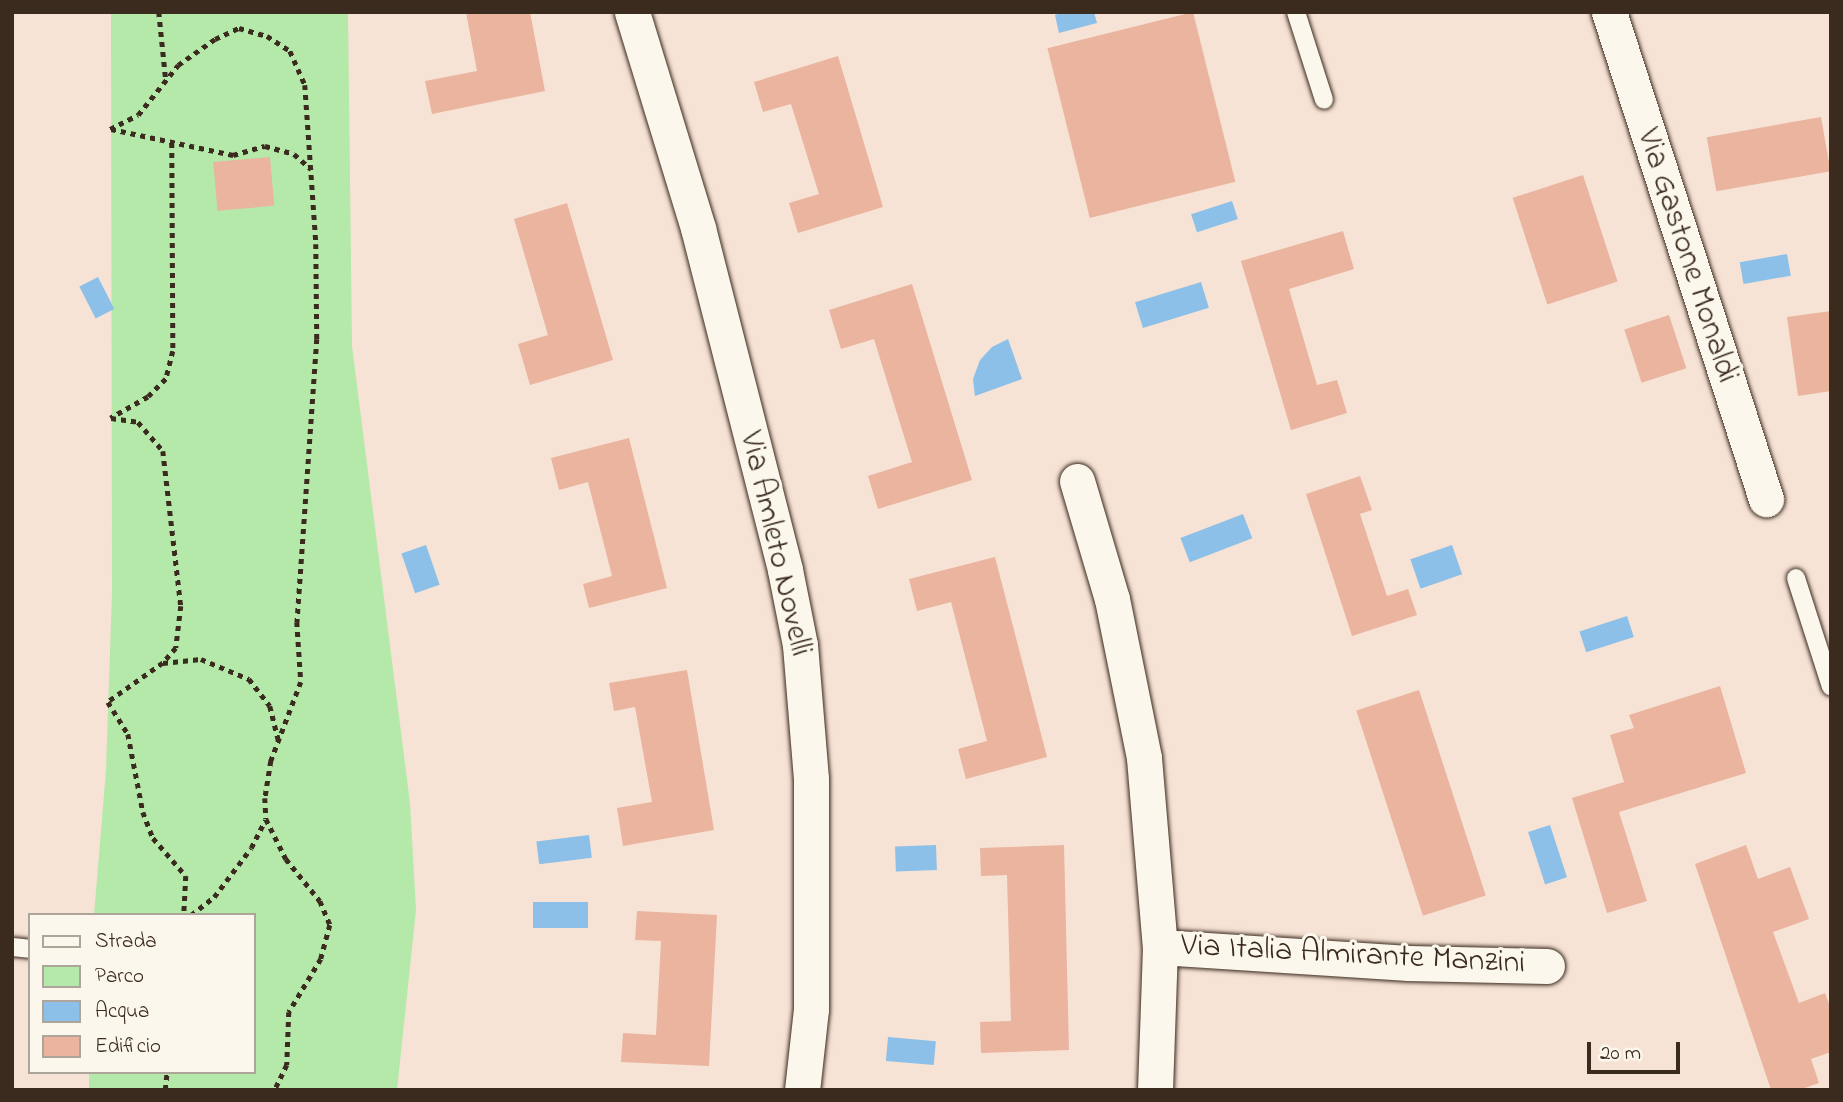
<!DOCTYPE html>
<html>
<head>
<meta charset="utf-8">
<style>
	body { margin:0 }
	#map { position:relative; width:1843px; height:1102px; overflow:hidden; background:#f6e3d5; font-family:"Indie Flower",sans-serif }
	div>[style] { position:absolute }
	.green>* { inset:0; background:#b4e9aa }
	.water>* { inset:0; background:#8cc0e9; transform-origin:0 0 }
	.building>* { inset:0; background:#eab49f; transform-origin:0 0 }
	.path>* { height:4.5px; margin-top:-2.25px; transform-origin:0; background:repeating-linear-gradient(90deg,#3b2a1e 0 5px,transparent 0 10px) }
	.roads { filter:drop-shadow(0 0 2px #3b2a1e) drop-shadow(0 0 2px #3b2a1e) }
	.service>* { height:18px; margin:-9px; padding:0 9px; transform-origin:9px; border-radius:9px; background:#fbf7ec }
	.minor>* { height:35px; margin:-17.5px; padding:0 17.5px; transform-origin:17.5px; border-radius:17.5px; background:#fbf7ec }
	span { translate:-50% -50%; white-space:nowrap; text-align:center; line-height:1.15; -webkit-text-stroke:6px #fbf7ec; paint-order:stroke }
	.street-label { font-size:32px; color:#3b2a1e }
	.frame { position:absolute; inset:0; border:14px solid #3b2a1e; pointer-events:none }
	.legend { position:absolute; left:28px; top:913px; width:228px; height:161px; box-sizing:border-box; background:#fbf7ec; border:2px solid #aea59a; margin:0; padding:9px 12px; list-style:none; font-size:21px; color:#3b2a1e }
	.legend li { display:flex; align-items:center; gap:14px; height:35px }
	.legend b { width:35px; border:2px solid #aea59a }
	.scale { position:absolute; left:1587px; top:1042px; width:93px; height:32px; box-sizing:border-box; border:4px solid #3b2a1e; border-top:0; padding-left:9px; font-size:21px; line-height:24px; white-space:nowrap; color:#3b2a1e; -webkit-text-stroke:5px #fbf7ec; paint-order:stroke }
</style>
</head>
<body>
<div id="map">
	<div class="green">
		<div style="clip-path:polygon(111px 12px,348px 12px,352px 346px,410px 803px,416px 910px,397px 1090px,89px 1090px,89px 1072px,254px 1072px,254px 915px,94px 915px,106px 770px,112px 593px)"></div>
	</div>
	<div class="water">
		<div style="clip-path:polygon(1064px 12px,1094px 12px,1097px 23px,1059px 33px,1055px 15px)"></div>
		<div style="left:1232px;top:201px;width:19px;height:43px;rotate:72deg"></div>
		<div style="left:1787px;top:254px;width:22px;height:48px;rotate:80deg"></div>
		<div style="left:98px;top:277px;width:36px;height:21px;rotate:63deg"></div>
		<div style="left:1201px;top:282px;width:27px;height:69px;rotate:73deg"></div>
		<div style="clip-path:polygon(1008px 339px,1022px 379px,975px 396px,973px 379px,980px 360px,992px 347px)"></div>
		<div style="left:1243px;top:514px;width:26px;height:67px;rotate:69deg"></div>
		<div style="left:426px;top:545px;width:42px;height:26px;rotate:71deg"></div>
		<div style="left:1452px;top:545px;width:31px;height:44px;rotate:71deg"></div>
		<div style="left:1627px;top:616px;width:22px;height:50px;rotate:72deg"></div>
		<div style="left:1550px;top:825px;width:55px;height:23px;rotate:72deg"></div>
		<div style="left:589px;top:835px;width:23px;height:53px;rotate:83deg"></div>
		<div style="left:936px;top:845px;width:25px;height:41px;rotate:88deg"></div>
		<div style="left:588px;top:902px;width:26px;height:55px;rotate:90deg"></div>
		<div style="left:888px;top:1037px;width:48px;height:24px;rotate:5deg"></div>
	</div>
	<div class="building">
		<div style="clip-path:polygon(466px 12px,530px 12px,545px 91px,432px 114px,425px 81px,477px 71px)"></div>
		<div style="left:1193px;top:12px;width:175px;height:150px;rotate:76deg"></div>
		<div style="clip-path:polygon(838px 56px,883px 207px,798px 233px,789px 203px,819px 194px,791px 104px,763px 112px,754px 82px)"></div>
		<div style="left:1821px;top:117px;width:55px;height:116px;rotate:80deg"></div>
		<div style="left:270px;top:157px;width:49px;height:57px;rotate:85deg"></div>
		<div style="left:1583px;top:175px;width:112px;height:74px;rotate:72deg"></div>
		<div style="clip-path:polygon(567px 203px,613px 360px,530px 385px,518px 344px,548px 335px,514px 219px)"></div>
		<div style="clip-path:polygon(1343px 231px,1354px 269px,1289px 289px,1317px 385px,1337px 380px,1347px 413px,1291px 430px,1241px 261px)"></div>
		<div style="clip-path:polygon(912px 284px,972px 480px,878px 509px,868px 476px,912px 462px,874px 339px,841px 349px,829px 310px)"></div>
		<div style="clip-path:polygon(1831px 311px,1831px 391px,1798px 396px,1787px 317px)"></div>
		<div style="left:1669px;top:315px;width:56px;height:47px;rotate:72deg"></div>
		<div style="clip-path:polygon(629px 438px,667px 588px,589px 608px,583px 584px,612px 576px,588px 482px,559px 490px,551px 458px)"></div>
		<div style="clip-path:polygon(1360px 476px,1372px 510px,1360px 514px,1387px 596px,1408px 589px,1417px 615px,1352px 636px,1306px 494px)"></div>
		<div style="clip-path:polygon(995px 557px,1047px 757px,966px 779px,958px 749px,987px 741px,951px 602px,917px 611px,909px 579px)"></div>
		<div style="clip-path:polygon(687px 670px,714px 830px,623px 846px,617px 808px,652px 802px,635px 707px,614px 711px,609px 683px)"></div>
		<div style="clip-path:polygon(1720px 686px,1746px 773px,1619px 812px,1647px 901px,1607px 913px,1572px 798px,1624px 782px,1610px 735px,1634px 728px,1629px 715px)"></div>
		<div style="left:1419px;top:690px;width:216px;height:66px;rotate:72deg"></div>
		<div style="clip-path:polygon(1064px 845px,1069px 1050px,981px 1053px,980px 1022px,1011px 1021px,1007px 875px,981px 876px,980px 848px)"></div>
		<div style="clip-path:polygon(1746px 845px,1758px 879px,1790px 867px,1809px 919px,1773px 932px,1799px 1003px,1825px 993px,1831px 1009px,1831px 1052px,1811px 1059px,1819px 1083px,1799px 1090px,1771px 1090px,1695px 864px)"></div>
		<div style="clip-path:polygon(637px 911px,717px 915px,709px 1066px,621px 1062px,623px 1033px,656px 1035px,661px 941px,635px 940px)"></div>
	</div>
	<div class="path">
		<div style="left:159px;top:12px;width:69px;rotate:84.2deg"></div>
		<div style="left:110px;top:129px;width:31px;rotate:-27deg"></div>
		<div style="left:138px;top:115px;width:64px;rotate:-51.3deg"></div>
		<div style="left:178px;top:65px;width:45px;rotate:-35.1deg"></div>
		<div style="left:215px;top:39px;width:26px;rotate:-25deg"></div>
		<div style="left:239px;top:28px;width:29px;rotate:16deg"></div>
		<div style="left:267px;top:36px;width:27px;rotate:33deg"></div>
		<div style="left:290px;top:51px;width:37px;rotate:66deg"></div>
		<div style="left:305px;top:85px;width:159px;rotate:86deg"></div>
		<div style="left:316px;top:244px;width:95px;rotate:89.4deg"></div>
		<div style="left:317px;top:339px;width:284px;rotate:94deg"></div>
		<div style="left:297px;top:622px;width:60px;rotate:86.2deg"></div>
		<div style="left:301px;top:682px;width:85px;rotate:110.8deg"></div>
		<div style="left:271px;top:761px;width:37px;rotate:99deg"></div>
		<div style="left:265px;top:798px;width:21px;rotate:87deg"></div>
		<div style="left:266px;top:819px;width:45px;rotate:63.4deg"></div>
		<div style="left:286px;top:859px;width:54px;rotate:51deg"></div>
		<div style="left:320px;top:901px;width:26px;rotate:67deg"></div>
		<div style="left:330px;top:925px;width:35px;rotate:105deg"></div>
		<div style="left:321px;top:959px;width:62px;rotate:121.1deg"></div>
		<div style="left:289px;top:1012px;width:53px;rotate:92.2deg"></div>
		<div style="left:287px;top:1065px;width:28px;rotate:116deg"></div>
		<div style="left:111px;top:129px;width:125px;rotate:12deg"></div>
		<div style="left:233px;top:155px;width:33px;rotate:-16deg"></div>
		<div style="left:265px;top:146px;width:30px;rotate:15deg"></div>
		<div style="left:294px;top:154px;width:23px;rotate:41deg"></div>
		<div style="left:172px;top:143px;width:208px;rotate:89.7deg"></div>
		<div style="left:173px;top:351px;width:29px;rotate:104deg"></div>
		<div style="left:166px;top:379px;width:25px;rotate:135deg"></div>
		<div style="left:148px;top:397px;width:43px;rotate:150.4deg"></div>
		<div style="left:111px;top:418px;width:27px;rotate:8deg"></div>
		<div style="left:138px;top:422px;width:38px;rotate:49deg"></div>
		<div style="left:163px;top:451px;width:156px;rotate:83.4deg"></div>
		<div style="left:181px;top:606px;width:42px;rotate:96.8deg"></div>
		<div style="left:176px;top:648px;width:20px;rotate:131deg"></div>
		<div style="left:163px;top:663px;width:67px;rotate:144.7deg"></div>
		<div style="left:108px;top:702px;width:38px;rotate:58deg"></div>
		<div style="left:128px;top:734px;width:79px;rotate:79.1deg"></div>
		<div style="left:143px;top:812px;width:28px;rotate:69deg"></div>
		<div style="left:153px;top:838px;width:50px;rotate:49deg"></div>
		<div style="left:186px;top:876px;width:39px;rotate:93deg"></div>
		<div style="left:163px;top:663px;width:38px;rotate:-6deg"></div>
		<div style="left:201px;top:659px;width:52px;rotate:22.6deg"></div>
		<div style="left:249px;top:679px;width:34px;rotate:52deg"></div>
		<div style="left:270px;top:706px;width:38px;rotate:76deg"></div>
		<div style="left:191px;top:915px;width:29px;rotate:-38deg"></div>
		<div style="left:214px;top:897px;width:61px;rotate:-52.9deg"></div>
		<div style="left:251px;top:848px;width:31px;rotate:-63deg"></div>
		<div style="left:165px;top:1090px;width:18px;rotate:-84deg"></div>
	</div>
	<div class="roads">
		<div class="service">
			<div style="left:1296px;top:12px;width:92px;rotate:72.3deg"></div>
			<div style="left:1796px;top:578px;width:114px;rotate:72.2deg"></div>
			<div style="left:12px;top:947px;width:18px;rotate:6deg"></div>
		</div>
		<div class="minor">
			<div style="left:632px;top:12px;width:226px;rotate:73deg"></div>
			<div style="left:698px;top:228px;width:353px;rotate:75.7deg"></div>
			<div style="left:785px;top:570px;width:76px;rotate:78.7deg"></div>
			<div style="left:800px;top:645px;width:134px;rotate:85.3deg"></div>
			<div style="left:811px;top:779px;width:230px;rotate:90deg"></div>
			<div style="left:811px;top:1009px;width:81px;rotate:96.3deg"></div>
			<div style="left:1609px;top:12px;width:512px;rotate:72.13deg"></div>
			<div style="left:1077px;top:481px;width:123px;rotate:73.5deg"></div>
			<div style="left:1112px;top:599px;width:162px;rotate:78.6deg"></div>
			<div style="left:1144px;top:758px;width:190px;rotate:85.2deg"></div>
			<div style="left:1160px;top:947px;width:143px;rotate:92deg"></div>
			<div style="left:1160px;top:947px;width:249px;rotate:3.7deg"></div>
			<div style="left:1408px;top:963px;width:139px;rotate:1.2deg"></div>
		</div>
	</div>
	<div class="street-label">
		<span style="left:1686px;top:256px;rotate:72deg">Via Gastone Monaldi</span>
		<span style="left:774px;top:544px;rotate:77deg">Via Amleto Novelli</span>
		<span style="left:1353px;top:956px;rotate:3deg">Via Italia Almirante Manzini</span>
	</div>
	<div class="frame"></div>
	<ul class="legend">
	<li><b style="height:9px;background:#fbf7ec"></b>Strada</li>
	<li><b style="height:19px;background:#b4e9aa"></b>Parco</li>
	<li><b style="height:19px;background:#8cc0e9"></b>Acqua</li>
	<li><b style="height:19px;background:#eab49f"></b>Edificio</li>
	</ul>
	<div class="scale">20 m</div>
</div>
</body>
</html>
